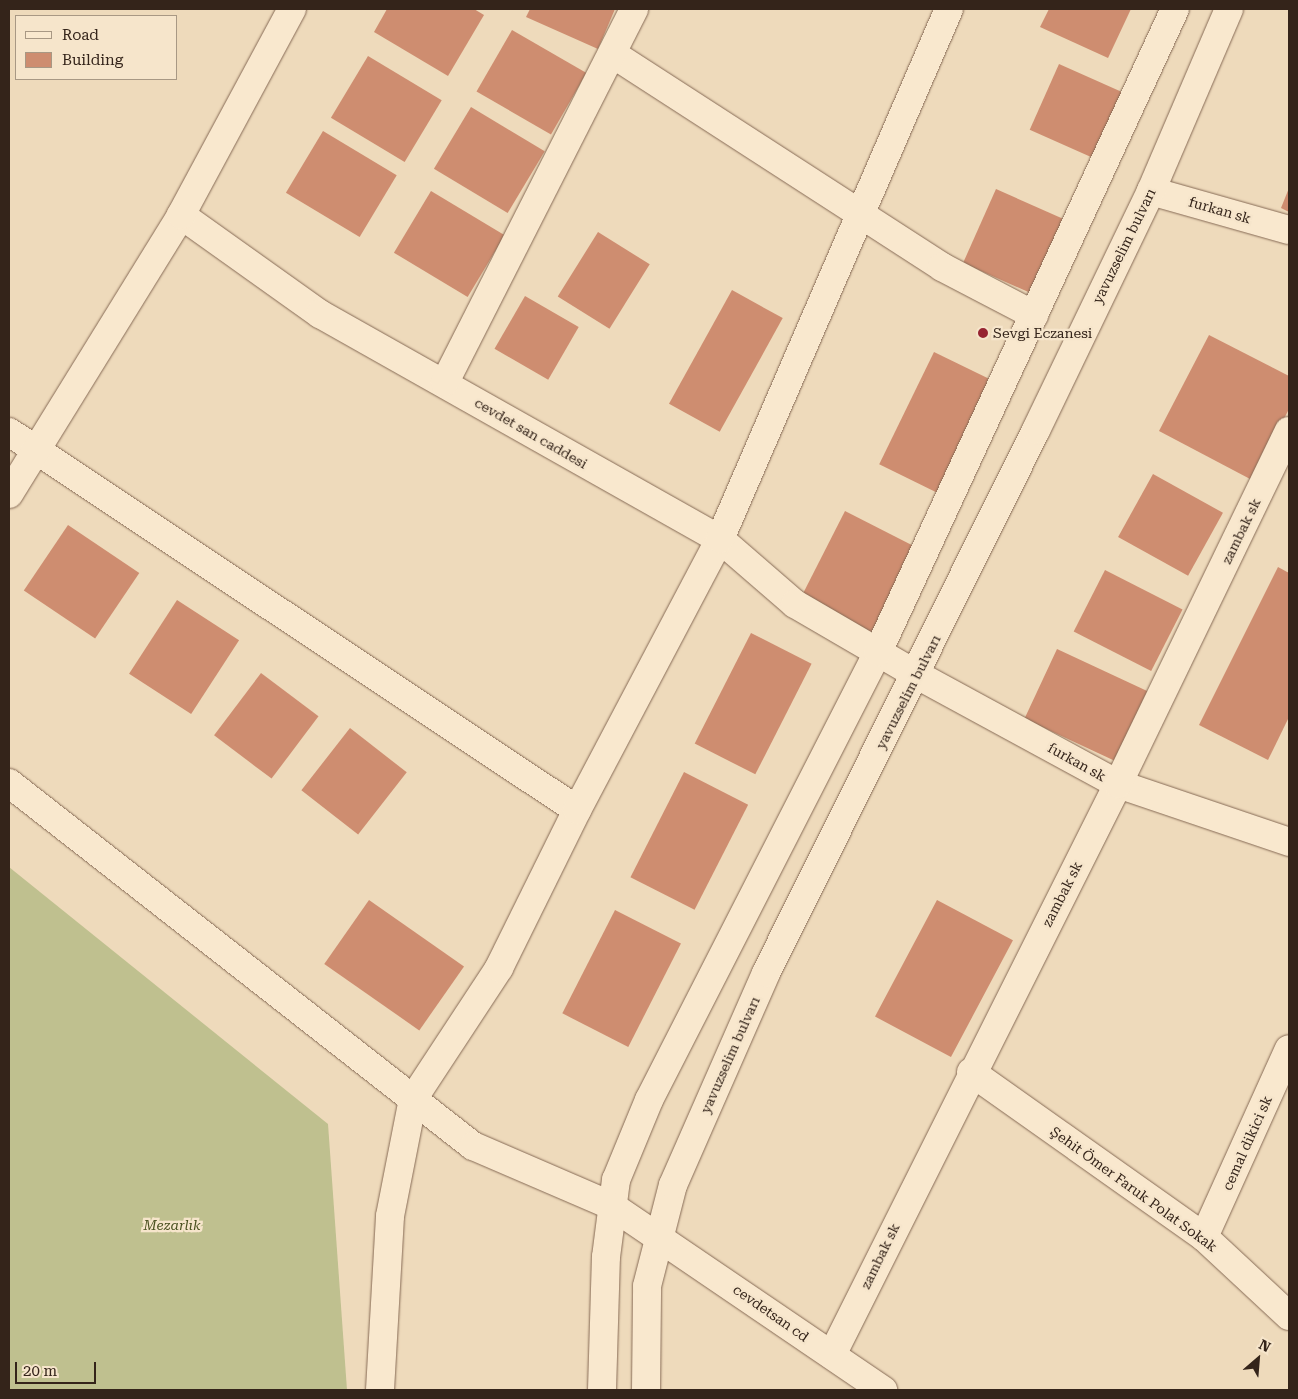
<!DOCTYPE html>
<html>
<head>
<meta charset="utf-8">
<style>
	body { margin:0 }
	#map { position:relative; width:1298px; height:1399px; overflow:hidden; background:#eedabb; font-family:"Roboto Serif",serif }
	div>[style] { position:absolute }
	.cemetery>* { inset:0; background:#bfc08f }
	.building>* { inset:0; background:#ce8d70; transform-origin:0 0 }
	.roads { filter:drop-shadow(0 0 1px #866a55) drop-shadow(0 0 1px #866a55) }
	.street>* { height:28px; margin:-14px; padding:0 14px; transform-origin:14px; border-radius:14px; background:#f9e8ce }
	.secondary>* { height:28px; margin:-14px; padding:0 14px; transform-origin:14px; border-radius:14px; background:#f9e8ce }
	.dots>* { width:14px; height:14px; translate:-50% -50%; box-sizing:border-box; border:2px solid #f6e5cb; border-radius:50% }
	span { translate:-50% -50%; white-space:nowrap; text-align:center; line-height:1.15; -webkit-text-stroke:4.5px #f6e5cb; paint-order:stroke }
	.street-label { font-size:14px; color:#34241a }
	.poi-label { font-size:14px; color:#34241a }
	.left { translate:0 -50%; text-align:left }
	.park-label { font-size:14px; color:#4a5120; font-style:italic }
	.frame { position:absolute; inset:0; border:10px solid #34241a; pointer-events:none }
	.legend { position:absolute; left:15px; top:15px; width:162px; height:65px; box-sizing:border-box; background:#f6e5cb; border:1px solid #a89884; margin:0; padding:6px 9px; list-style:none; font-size:15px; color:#34241a }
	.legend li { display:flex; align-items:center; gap:10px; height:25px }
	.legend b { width:25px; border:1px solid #a89884 }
	.north { position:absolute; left:1233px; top:1334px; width:50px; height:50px; -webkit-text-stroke:4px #f6e5cb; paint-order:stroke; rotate:27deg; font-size:14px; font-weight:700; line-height:20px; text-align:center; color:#34241a }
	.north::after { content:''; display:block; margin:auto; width:18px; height:22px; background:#34241a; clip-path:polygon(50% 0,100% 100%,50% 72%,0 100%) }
	.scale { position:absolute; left:15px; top:1362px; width:81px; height:22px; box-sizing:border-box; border:2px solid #34241a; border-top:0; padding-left:6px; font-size:15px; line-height:18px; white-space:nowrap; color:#34241a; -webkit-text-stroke:4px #f6e5cb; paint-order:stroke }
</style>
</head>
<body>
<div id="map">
	<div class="cemetery">
		<div style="clip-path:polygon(9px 867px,328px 1124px,347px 1390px,9px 1390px)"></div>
	</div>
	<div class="building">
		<div style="clip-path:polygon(387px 9px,474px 9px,484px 15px,448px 76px,374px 32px)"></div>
		<div style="clip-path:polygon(530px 9px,615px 9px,598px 49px,526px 17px)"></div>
		<div style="clip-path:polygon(1049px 9px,1131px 9px,1108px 58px,1040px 27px)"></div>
		<div style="left:512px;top:30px;width:86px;height:71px;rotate:30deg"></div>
		<div style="left:368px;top:56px;width:86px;height:72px;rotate:31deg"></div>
		<div style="left:1059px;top:64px;width:72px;height:72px;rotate:24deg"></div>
		<div style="left:471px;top:107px;width:86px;height:72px;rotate:31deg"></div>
		<div style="left:323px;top:131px;width:86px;height:72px;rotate:31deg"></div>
		<div style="clip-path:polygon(1289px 188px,1289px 212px,1281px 208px)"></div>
		<div style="left:996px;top:189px;width:77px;height:81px;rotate:24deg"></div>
		<div style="left:431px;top:191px;width:86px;height:72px;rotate:31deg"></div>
		<div style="left:598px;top:232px;width:61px;height:76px;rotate:32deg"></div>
		<div style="left:732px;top:290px;width:58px;height:130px;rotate:29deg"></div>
		<div style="left:525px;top:296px;width:62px;height:61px;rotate:30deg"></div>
		<div style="clip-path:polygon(1209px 335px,1289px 376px,1289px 409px,1252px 480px,1159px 431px)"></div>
		<div style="left:934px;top:352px;width:64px;height:125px;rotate:26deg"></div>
		<div style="left:1153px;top:474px;width:80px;height:72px;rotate:29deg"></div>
		<div style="left:845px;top:511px;width:82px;height:97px;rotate:27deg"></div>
		<div style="left:68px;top:525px;width:86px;height:79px;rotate:34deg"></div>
		<div style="clip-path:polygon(1278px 567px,1289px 573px,1289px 717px,1268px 760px,1199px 725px)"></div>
		<div style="left:1105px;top:570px;width:87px;height:69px;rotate:27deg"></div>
		<div style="left:177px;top:600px;width:74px;height:88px;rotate:33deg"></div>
		<div style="left:751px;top:633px;width:68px;height:124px;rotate:27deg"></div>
		<div style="left:1057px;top:649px;width:103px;height:77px;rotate:25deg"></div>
		<div style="left:261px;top:673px;width:72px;height:78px;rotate:37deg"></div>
		<div style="left:350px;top:728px;width:72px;height:79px;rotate:38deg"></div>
		<div style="left:684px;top:772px;width:72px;height:118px;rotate:27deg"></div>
		<div style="left:369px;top:900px;width:116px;height:78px;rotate:35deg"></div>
		<div style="left:937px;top:900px;width:86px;height:132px;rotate:28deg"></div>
		<div style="left:615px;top:910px;width:74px;height:116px;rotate:27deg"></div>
	</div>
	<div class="roads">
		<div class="street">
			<div style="left:613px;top:54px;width:392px;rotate:32.9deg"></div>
			<div style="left:942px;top:267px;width:104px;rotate:27.6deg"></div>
			<div style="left:1151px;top:191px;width:143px;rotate:15.8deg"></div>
			<div style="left:181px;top:215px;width:171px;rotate:35.5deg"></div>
			<div style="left:320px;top:314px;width:459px;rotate:29.4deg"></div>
			<div style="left:720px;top:539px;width:99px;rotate:40.9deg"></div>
			<div style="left:795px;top:604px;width:141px;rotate:30.2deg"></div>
			<div style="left:917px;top:675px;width:229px;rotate:28.5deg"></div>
			<div style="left:1118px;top:784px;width:181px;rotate:18.7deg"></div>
			<div style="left:445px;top:382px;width:418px;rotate:-63.1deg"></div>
			<div style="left:9px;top:432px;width:682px;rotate:33.64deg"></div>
			<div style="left:9px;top:494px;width:328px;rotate:-58.3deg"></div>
			<div style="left:181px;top:215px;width:234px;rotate:-61.7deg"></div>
			<div style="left:971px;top:1072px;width:286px;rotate:35.3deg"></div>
			<div style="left:1204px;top:1237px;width:116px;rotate:42.9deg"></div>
			<div style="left:1204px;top:1237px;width:206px;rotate:-65.7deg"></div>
			<div style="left:832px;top:1355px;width:639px;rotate:-63.39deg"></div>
			<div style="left:1118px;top:784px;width:392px;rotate:-64.2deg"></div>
			<div style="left:380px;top:1390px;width:174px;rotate:-86.7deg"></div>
			<div style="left:390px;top:1216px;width:119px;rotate:-78.9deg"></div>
			<div style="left:413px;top:1099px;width:157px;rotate:-56.7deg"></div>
			<div style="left:499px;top:968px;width:176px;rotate:-63.7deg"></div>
			<div style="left:577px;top:810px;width:306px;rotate:-62.2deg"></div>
			<div style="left:720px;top:539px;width:577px;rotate:-66.63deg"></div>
		</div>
		<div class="secondary">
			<div style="left:9px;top:783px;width:589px;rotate:38.04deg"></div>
			<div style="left:473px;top:1146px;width:151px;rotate:23.3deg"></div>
			<div style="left:612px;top:1206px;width:328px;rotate:34.2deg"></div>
			<div style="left:602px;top:1390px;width:133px;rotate:-88.3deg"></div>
			<div style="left:606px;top:1257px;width:78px;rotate:-82.6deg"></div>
			<div style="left:616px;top:1180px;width:87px;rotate:-67.6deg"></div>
			<div style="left:649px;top:1100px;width:503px;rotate:-62.93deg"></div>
			<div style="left:878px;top:652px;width:708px;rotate:-65.21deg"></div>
			<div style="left:646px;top:1390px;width:104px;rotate:-89.4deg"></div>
			<div style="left:647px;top:1286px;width:104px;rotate:-75.6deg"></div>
			<div style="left:673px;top:1185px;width:232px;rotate:-66.3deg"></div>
			<div style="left:766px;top:973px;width:606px;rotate:-63.56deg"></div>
			<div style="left:1036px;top:430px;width:265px;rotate:-64.3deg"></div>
			<div style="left:1151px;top:191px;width:198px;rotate:-66.8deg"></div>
		</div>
	</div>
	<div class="dots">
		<div style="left:983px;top:333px;background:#962431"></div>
	</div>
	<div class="street-label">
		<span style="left:1220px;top:210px;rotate:16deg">furkan sk</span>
		<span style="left:1124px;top:246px;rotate:-64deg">yavuzselim bulvarı</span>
		<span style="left:531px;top:433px;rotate:30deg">cevdet san caddesi</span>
		<span style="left:1241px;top:531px;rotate:-64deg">zambak sk</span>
		<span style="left:908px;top:692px;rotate:-63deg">yavuzselim bulvarı</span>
		<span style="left:1077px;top:762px;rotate:29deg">furkan sk</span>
		<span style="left:1062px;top:894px;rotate:-63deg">zambak sk</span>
		<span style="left:730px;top:1055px;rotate:-66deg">yavuzselim bulvarı</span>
		<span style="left:1247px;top:1143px;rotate:-66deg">cemal dikici sk</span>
		<span style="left:1134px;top:1189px;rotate:36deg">Şehit Ömer Faruk Polat Sokak</span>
		<span style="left:880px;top:1256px;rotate:-64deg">zambak sk</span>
		<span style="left:771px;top:1313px;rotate:35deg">cevdetsan cd</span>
	</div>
	<div class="poi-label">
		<span class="left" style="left:993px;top:333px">Sevgi Eczanesi</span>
	</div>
	<div class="park-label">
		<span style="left:172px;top:1225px">Mezarlık</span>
	</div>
	<div class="frame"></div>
	<ul class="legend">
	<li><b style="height:6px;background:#f9e8ce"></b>Road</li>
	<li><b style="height:14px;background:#ce8d70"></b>Building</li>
	</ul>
	<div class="north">N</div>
	<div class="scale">20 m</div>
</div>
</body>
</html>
